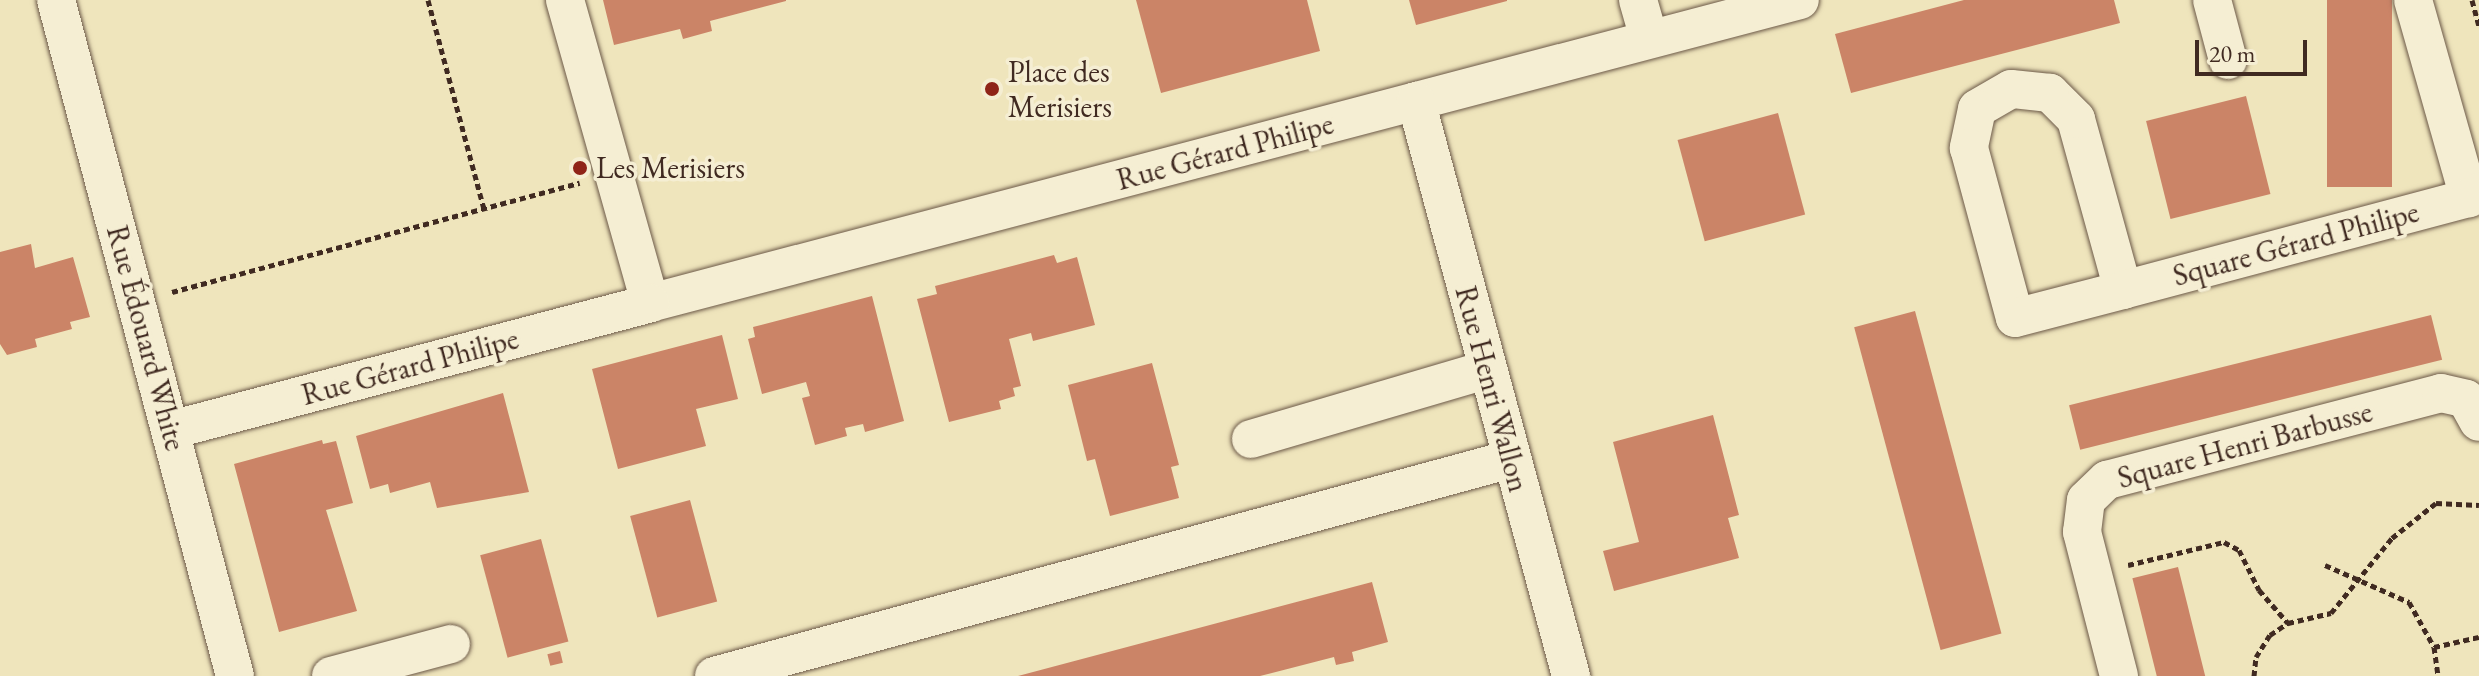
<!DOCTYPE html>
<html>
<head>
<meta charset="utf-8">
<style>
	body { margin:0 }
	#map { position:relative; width:2479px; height:676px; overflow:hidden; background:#efe5bc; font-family:"EB Garamond",serif }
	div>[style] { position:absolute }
	.building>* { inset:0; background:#cb8467; transform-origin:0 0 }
	.path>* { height:5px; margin-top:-2.5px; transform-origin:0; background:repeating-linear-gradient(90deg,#402a21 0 6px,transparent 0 10px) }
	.roads { filter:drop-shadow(0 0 2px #6c5948) drop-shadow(0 0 2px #6c5948) }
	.minor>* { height:38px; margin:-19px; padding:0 19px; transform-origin:19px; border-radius:19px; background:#f5eed3 }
	.dots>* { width:22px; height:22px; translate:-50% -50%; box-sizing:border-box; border:4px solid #f5eed3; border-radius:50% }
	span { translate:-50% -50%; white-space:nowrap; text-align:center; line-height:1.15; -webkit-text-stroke:7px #f5eed3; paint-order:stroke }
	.poi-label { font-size:30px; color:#402a21 }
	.left { translate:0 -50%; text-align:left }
	.street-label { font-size:30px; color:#402a21 }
	.scale { position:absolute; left:2195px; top:40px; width:112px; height:36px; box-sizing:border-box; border:4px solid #402a21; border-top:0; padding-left:10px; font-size:24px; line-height:28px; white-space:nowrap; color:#402a21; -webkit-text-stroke:6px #f5eed3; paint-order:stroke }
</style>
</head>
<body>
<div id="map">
	<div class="building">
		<div style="clip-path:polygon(603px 0,786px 0,786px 1px,710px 21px,712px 31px,683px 39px,680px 29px,614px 45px)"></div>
		<div style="clip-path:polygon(1136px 0,1307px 0,1320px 51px,1161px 93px)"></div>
		<div style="clip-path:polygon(1409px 0,1507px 0,1507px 1px,1416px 25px)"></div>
		<div style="clip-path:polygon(1964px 0,2114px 0,2120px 23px,1851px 93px,1835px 34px)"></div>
		<div style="left:2327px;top:0;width:65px;height:187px"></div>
		<div style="left:2246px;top:96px;width:101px;height:103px;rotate:76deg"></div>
		<div style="left:1778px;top:113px;width:105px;height:104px;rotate:75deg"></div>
		<div style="clip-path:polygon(31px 244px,35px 268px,73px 257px,90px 317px,70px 322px,72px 329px,35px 339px,37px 347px,7px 355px,0 344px,0 252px)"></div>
		<div style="clip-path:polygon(1054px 255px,1057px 263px,1077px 257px,1095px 325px,1033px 341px,1031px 333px,1009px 339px,1021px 386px,1013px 388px,1015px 396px,999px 401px,1001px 409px,949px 422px,917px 299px,937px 294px,935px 286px)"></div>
		<div style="clip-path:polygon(872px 296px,904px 421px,865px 432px,863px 424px,845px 428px,847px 436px,815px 445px,802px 398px,810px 396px,806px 382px,762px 394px,748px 339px,755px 337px,753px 327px)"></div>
		<div style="left:1915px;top:311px;width:334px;height:63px;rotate:75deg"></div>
		<div style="left:2431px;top:315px;width:46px;height:373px;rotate:76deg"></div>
		<div style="clip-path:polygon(722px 335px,738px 399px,696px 409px,706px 446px,618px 469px,592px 369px)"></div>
		<div style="clip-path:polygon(1152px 363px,1179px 465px,1171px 467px,1179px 498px,1110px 516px,1095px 459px,1087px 461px,1068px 385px)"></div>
		<div style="clip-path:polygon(503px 393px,529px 492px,437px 508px,430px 482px,390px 493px,388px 484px,370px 489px,356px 436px)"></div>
		<div style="clip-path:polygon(1713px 415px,1739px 515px,1728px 518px,1739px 558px,1614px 591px,1603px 551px,1639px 542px,1613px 442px)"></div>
		<div style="clip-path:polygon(322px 440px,323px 444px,336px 441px,353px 503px,326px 510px,357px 611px,279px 632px,234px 464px)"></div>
		<div style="left:690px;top:500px;width:105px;height:62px;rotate:75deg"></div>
		<div style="left:541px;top:539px;width:106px;height:63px;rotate:75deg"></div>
		<div style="left:2178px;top:567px;width:113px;height:47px;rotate:76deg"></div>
		<div style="clip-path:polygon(1372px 582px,1388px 642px,1352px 652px,1354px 661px,1336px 665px,1334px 657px,1260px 676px,1018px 676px)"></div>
		<div style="left:560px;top:651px;width:12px;height:13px;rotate:76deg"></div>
	</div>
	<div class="path">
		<div style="left:428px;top:0;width:216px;rotate:75deg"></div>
		<div style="left:2472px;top:0;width:28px;rotate:75deg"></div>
		<div style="left:172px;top:292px;width:422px;rotate:-15deg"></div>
		<div style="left:2128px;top:565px;width:99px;rotate:-13.5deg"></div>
		<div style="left:2224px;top:542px;width:17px;rotate:28deg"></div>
		<div style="left:2239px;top:550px;width:45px;rotate:63.4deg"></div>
		<div style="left:2259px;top:590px;width:44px;rotate:48.7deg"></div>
		<div style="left:2325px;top:565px;width:92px;rotate:23.8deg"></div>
		<div style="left:2409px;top:602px;width:51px;rotate:60.9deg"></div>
		<div style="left:2434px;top:647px;width:29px;rotate:82deg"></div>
		<div style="left:2434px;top:647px;width:46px;rotate:-12.5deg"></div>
		<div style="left:2254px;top:676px;width:19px;rotate:-84deg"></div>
		<div style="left:2256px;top:657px;width:26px;rotate:-58deg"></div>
		<div style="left:2270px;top:635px;width:22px;rotate:-34deg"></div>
		<div style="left:2288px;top:623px;width:44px;rotate:-13.1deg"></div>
		<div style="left:2331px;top:613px;width:97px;rotate:-50.9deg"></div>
		<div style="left:2392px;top:538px;width:56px;rotate:-38.5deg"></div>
		<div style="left:2436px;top:503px;width:43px;rotate:2.7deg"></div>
	</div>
	<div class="roads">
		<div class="minor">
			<div style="left:56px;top:0;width:699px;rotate:75.17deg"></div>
			<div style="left:565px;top:0;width:315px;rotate:74.3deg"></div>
			<div style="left:650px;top:303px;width:1189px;rotate:-14.76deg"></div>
			<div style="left:1638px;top:0;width:40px;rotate:74deg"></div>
			<div style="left:2212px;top:0;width:62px;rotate:75.1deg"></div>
			<div style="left:2413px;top:0;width:206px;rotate:74.2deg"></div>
			<div style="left:1416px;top:101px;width:596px;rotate:74.91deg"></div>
			<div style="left:2123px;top:290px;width:177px;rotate:-105.4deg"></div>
			<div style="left:2076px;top:119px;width:37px;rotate:-135deg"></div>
			<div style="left:2050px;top:93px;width:39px;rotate:-174deg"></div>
			<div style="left:2011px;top:89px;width:39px;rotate:150deg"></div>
			<div style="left:1977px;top:109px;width:40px;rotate:102deg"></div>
			<div style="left:1969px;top:148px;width:176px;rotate:74.9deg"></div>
			<div style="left:2015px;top:318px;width:112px;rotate:-14.5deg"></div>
			<div style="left:2123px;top:290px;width:358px;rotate:-14.9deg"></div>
			<div style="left:2469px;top:198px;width:12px;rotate:-31deg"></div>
			<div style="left:171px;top:430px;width:496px;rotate:-14.8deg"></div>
			<div style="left:1251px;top:439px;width:244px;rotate:-16.4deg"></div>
			<div style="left:331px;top:676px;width:124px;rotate:-14.9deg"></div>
			<div style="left:714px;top:676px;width:826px;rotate:-15.23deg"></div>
			<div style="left:2119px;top:676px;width:149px;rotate:-104.4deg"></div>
			<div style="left:2082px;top:532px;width:32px;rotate:-83deg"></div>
			<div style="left:2086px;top:500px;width:29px;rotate:-44deg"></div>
			<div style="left:2107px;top:480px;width:345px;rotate:-14.6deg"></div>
			<div style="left:2441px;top:393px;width:26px;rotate:13deg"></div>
			<div style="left:2466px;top:399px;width:26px;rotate:61deg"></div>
		</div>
	</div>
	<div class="dots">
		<div style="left:992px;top:89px;background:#8f2418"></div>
		<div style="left:580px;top:168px;background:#8f2418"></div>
	</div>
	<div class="poi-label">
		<span class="left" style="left:1008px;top:89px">Place des<br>Merisiers</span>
		<span class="left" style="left:596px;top:168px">Les Merisiers</span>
	</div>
	<div class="street-label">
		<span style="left:1225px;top:152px;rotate:-15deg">Rue Gérard Philipe</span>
		<span style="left:2296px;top:244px;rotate:-15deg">Square Gérard Philipe</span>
		<span style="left:146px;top:338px;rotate:75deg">Rue Édouard White</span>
		<span style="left:410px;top:367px;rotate:-15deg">Rue Gérard Philipe</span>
		<span style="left:1492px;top:389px;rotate:75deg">Rue Henri Wallon</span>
		<span style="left:2245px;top:445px;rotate:-15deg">Square Henri Barbusse</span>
	</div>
	<div class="scale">20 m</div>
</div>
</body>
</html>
